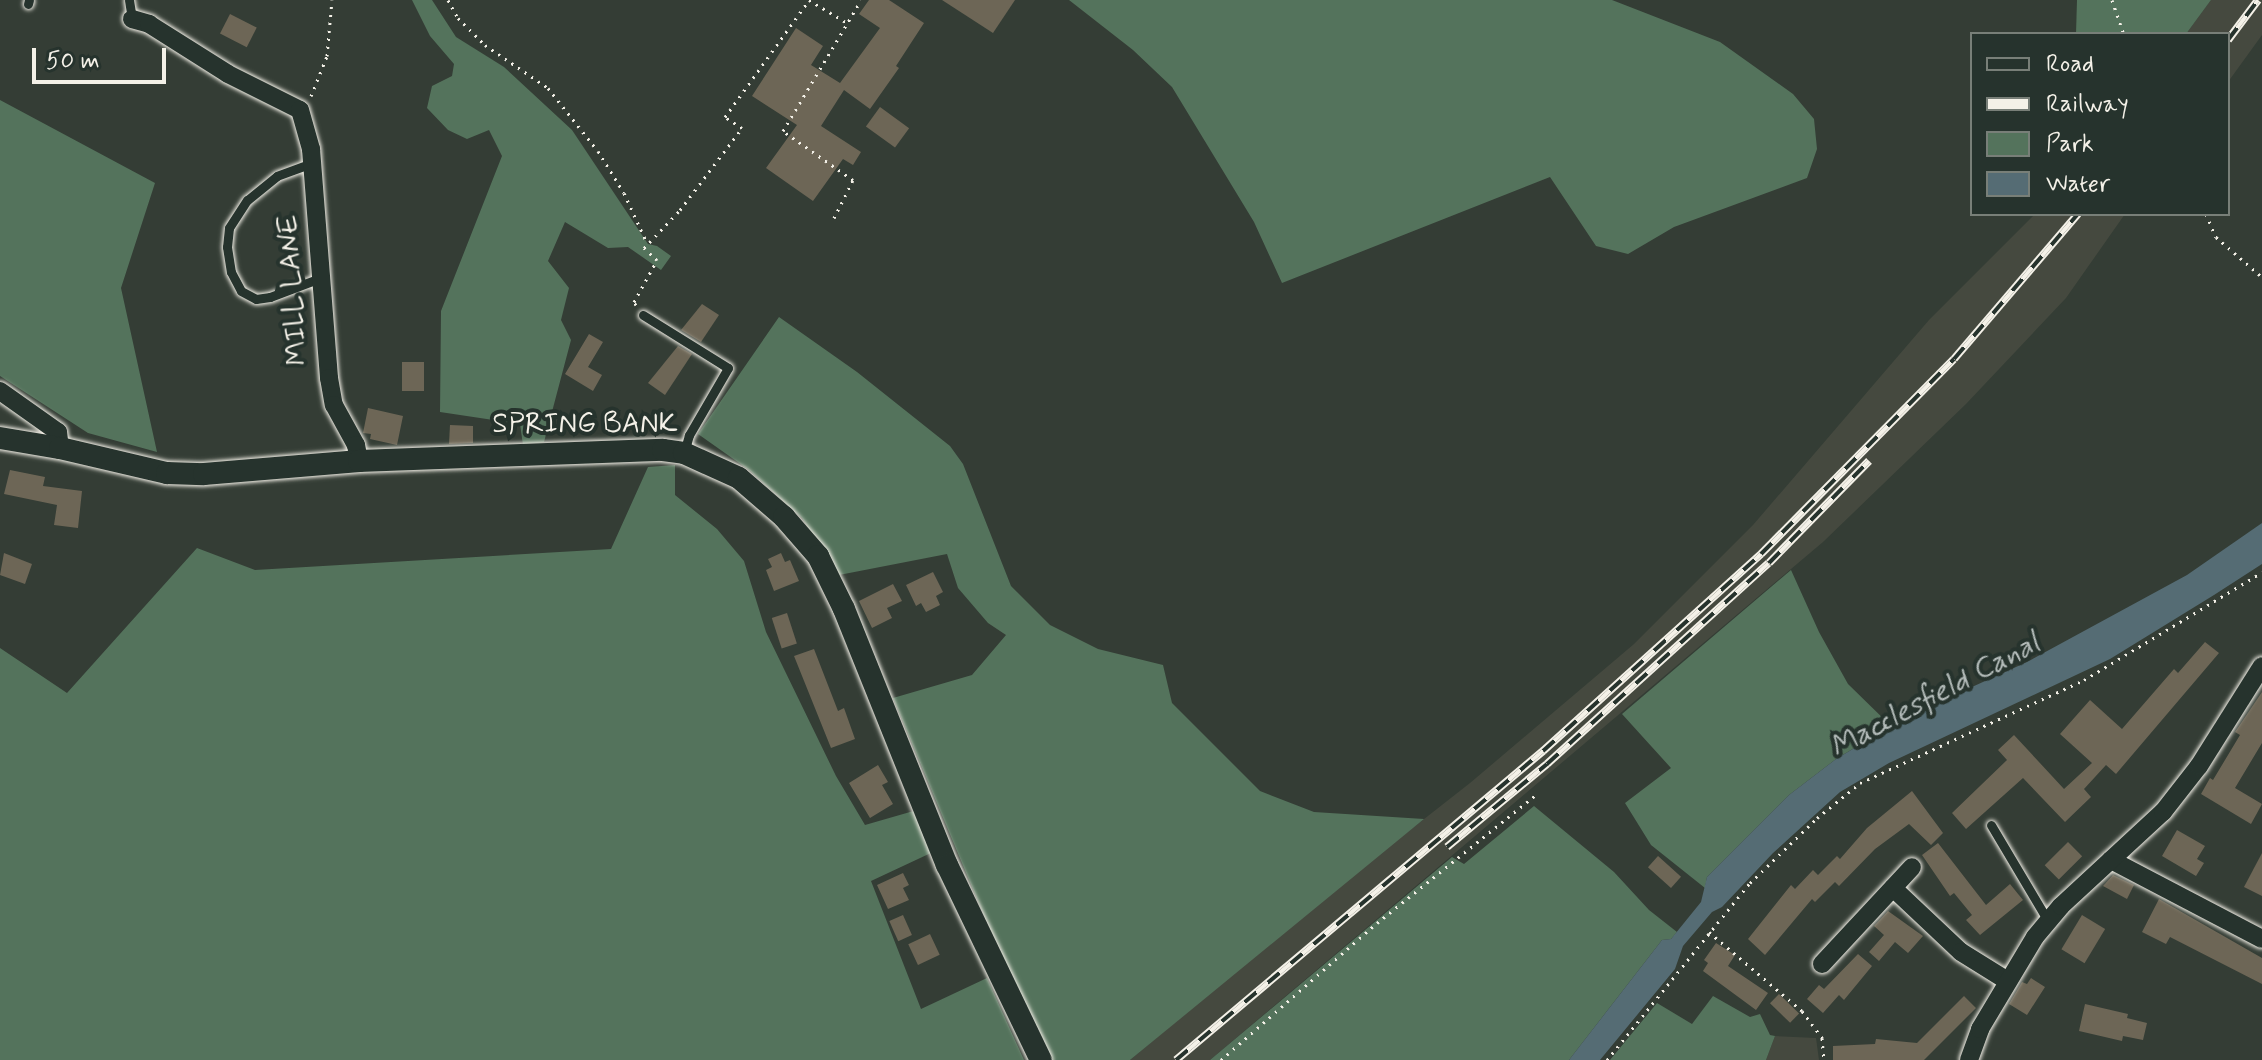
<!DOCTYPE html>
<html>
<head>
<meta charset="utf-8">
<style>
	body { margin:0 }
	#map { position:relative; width:2262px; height:1060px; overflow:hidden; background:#343d35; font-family:Mynerve,sans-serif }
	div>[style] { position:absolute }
	.built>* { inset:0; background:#45493f }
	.green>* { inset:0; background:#54735c }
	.water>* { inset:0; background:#556c74 }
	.building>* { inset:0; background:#6d6656; transform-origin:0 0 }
	.path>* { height:3px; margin-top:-1.5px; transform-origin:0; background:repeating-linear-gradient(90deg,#f4f1e8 0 2px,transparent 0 8px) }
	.roads { filter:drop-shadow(0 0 2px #f4f1e8) drop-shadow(0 0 2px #f4f1e8) }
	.service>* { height:9px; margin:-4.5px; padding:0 4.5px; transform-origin:4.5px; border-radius:4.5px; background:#26332d }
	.minor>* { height:18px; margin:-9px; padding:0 9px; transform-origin:9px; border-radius:9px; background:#26332d }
	.tertiary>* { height:22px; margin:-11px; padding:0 11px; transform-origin:11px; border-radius:11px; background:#26332d }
	.rail>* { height:8px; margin-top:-4px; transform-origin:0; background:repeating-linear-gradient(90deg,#26332d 0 15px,#f4f1e8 0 30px); box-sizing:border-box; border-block:2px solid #f4f1e8 }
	span { translate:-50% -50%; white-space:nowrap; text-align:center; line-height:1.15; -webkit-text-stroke:8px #26332d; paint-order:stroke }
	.street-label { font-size:28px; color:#f4f1e8 }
	.water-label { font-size:30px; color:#b4bcba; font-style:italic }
	.legend { position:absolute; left:1970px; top:32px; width:260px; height:184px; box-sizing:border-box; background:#26332d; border:2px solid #787f78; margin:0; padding:10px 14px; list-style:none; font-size:24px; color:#f4f1e8 }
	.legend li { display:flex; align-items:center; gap:16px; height:40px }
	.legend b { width:40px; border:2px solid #787f78 }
	.scale { position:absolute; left:32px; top:48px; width:134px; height:36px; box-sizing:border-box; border:4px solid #f4f1e8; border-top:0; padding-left:10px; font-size:24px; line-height:28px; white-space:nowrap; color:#f4f1e8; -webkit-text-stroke:6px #26332d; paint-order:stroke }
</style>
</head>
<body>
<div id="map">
	<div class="built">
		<div style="clip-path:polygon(2211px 0,2262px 0,2262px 35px,2228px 82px,2228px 34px,2186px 34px)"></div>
		<div style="clip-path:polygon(2035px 214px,2125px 214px,2066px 298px,1966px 404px,1823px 542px,1210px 1060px,1130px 1060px,1331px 892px,1470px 783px,1634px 644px,1753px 525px,1929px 320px)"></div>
		<div style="clip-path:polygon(1775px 1036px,1816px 1038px,1819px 1060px,1766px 1060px)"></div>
	</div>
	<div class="green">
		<div style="clip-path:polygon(412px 0,432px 0,456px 37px,504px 67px,572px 130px,648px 244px,657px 246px,671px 256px,661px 270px,628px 247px,608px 248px,565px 222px,548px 261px,569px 288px,561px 320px,571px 340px,544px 442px,523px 445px,520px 424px,440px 412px,441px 311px,502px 156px,489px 130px,467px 139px,448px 130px,427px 108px,432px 86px,452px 76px,454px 64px,430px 36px)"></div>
		<div style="clip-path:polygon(1069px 0,1612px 0,1720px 42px,1793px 94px,1814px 119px,1817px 149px,1807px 178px,1674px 227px,1628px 254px,1596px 246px,1550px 177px,1282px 283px,1254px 222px,1172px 87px,1133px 50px)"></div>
		<div style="clip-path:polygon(2077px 0,2211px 0,2186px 34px,2076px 34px)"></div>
		<div style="clip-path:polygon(0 100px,155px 183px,121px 288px,157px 452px,88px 433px,0 376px)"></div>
		<div style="clip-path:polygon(779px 317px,857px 372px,950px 446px,963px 464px,1011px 586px,1050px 625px,1098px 649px,1163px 665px,1172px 703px,1260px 791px,1314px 812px,1424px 819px,1130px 1060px,1050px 1060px,1000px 954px,893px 698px,972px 675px,1006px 635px,988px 623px,958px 588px,947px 554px,839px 575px,802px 518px,749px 470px,698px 434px)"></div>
		<div style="clip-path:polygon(675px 465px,675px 495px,717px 529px,744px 561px,766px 632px,836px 776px,865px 825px,917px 810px,933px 852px,871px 881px,921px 1009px,987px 978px,1024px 1060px,0 1060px,0 648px,67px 693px,197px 548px,255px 570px,611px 549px,648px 467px)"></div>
		<div style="clip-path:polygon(1791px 570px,1819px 632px,1848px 684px,1891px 726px,1836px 759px,1789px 795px,1707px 877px,1705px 888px,1651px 845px,1625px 803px,1671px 768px,1622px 714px)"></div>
		<div style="clip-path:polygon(1534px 806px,1614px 872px,1649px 910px,1677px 932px,1671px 939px,1662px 940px,1569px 1060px,1210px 1060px,1452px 857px,1464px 864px)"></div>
		<div style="clip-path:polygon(1713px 996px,1750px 1017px,1760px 1014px,1770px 1035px,1775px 1036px,1766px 1060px,1610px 1060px,1657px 1003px,1692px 1024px)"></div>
	</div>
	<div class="water">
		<div style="clip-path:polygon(2262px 523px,2262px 564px,2214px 595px,2110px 659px,1889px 763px,1840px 792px,1773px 853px,1722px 907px,1712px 912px,1683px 946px,1675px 969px,1600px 1060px,1569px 1060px,1662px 940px,1671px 939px,1701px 902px,1707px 877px,1789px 795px,1836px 759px,1908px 716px,2027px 662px,2187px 575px)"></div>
	</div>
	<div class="building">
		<div style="clip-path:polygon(869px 0,889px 0,924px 23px,896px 66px,899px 68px,870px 109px,844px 90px,821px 126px,861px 152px,853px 165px,843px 159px,813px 201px,766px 168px,797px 125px,752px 96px,796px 28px,823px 46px,811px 65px,840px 83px,880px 28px,859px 14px)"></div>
		<div style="clip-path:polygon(942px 0,1015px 0,993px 33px)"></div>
		<div style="left:230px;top:14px;width:30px;height:22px;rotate:27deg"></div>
		<div style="left:880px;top:107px;width:36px;height:24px;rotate:36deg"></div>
		<div style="clip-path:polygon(702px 304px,719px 315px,701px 342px,681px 330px)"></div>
		<div style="clip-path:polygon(589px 334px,603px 342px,588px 367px,602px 375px,593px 391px,565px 374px)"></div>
		<div style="clip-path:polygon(678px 346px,692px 354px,665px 395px,648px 383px)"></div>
		<div style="left:402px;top:362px;width:22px;height:29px"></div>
		<div style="clip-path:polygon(368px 408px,403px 416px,397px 445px,370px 439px,371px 434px,363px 433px)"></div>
		<div style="clip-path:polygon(450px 425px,473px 426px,473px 443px,449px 444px)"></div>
		<div style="clip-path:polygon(10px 470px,45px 477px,43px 486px,82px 491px,78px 528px,54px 525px,57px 505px,4px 494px)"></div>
		<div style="clip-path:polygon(4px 553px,32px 564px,25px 584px,0 575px)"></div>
		<div style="clip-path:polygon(781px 553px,785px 562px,790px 560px,799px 581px,774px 591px,766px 570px,772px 567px,768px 559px)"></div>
		<div style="clip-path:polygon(933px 572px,943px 592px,936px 596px,940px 605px,926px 612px,921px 603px,916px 606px,906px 585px)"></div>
		<div style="clip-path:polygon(893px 584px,902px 601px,887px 608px,892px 618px,872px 628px,859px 601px)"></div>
		<div style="left:787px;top:613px;width:32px;height:16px;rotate:72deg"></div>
		<div style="clip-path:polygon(2205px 642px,2219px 653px,2116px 774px,2106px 765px,2084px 789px,2091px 797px,2065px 822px,2023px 778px,1966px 829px,1952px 813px,2007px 760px,1998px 750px,2014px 735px,2064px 789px,2092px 763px,2060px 734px,2090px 700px,2122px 729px,2174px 669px,2178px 673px)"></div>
		<div style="clip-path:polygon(814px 649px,838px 711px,844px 708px,855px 739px,831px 748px,794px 656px)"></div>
		<div style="clip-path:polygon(2262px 692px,2262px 743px,2235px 788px,2262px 804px,2251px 824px,2201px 794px,2210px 778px,2213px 780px,2240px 735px,2235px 732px)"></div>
		<div style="clip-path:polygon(878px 765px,888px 782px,882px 785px,893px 804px,870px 818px,849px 783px)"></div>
		<div style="clip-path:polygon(1912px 791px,1943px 833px,1931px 845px,1909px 824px,1875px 849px,1839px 886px,1835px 882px,1815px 902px,1812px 899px,1765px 955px,1748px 939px,1791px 885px,1795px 889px,1813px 870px,1818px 875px,1837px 856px,1840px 859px,1867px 828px)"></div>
		<div style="clip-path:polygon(2177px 830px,2205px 846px,2197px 859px,2204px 863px,2196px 876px,2162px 856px)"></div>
		<div style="left:2068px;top:842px;width:20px;height:33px;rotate:45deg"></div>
		<div style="clip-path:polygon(1938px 843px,1986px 905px,2010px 884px,2023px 900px,1980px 935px,1966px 920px,1972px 915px,1954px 893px,1950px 896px,1922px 855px)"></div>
		<div style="clip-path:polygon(2262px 853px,2262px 896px,2244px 887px)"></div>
		<div style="left:1658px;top:856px;width:31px;height:15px;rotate:42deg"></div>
		<div style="clip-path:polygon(903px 873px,909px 885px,903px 888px,909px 900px,888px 909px,877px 885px)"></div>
		<div style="clip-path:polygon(2113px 875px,2134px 885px,2127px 899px,2103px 886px)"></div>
		<div style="clip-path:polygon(2159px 899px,2262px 958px,2262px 984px,2170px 937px,2166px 944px,2142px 932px)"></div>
		<div style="clip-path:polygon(1888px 911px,1923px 936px,1908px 953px,1895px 942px,1879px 961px,1869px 952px,1884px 935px,1874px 926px)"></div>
		<div style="left:903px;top:915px;width:22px;height:15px;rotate:66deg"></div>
		<div style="left:2082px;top:915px;width:27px;height:40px;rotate:31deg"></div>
		<div style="left:930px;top:934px;width:23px;height:24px;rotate:65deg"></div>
		<div style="clip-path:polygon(1716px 943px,1735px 955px,1728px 966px,1768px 993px,1756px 1010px,1703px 971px,1708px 963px,1704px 960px)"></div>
		<div style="clip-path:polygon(1858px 954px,1872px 966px,1844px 1000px,1839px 995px,1823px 1013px,1807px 999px,1819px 985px,1824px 989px)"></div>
		<div style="clip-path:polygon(2031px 978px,2045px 987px,2027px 1015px,2009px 1004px,2022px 982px,2027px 984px)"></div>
		<div style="left:1779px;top:994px;width:28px;height:13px;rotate:44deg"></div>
		<div style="clip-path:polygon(1964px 996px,1976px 1008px,1924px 1060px,1833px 1060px,1833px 1046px,1875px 1044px,1876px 1039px,1917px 1043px)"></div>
		<div style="clip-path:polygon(2085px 1004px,2128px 1014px,2127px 1018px,2147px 1023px,2143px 1040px,2123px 1036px,2122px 1041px,2079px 1031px)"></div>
	</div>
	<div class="path">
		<div style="left:448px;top:0;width:21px;rotate:61deg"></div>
		<div style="left:458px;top:18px;width:38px;rotate:45deg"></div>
		<div style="left:485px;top:45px;width:76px;rotate:34.3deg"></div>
		<div style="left:548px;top:88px;width:80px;rotate:51.6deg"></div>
		<div style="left:598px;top:151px;width:49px;rotate:58.2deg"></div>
		<div style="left:624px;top:193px;width:55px;rotate:65.3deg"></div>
		<div style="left:2112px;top:0;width:36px;rotate:71deg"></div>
		<div style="left:311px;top:96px;width:43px;rotate:-68.2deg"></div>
		<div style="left:327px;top:56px;width:56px;rotate:-84.9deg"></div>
		<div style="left:2206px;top:214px;width:25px;rotate:67deg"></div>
		<div style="left:2216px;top:237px;width:61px;rotate:41deg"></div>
		<div style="left:834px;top:218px;width:42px;rotate:-63.4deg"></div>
		<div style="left:853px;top:180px;width:85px;rotate:-145deg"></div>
		<div style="left:783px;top:131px;width:152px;rotate:-59.2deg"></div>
		<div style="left:636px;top:305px;width:4px;rotate:-124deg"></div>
		<div style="left:634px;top:302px;width:48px;rotate:-61.3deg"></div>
		<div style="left:657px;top:260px;width:18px;rotate:-137deg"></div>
		<div style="left:644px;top:248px;width:52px;rotate:-46.5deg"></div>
		<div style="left:680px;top:210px;width:103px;rotate:-52.9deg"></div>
		<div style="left:742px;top:128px;width:20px;rotate:-147deg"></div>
		<div style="left:725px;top:117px;width:144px;rotate:-54.3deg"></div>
		<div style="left:809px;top:0;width:47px;rotate:31deg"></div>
		<div style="left:1709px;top:932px;width:122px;rotate:40.3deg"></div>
		<div style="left:1802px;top:1011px;width:34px;rotate:53deg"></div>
		<div style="left:1822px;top:1038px;width:22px;rotate:85deg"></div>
		<div style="left:1221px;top:1060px;width:208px;rotate:-41.3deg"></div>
		<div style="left:1377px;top:923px;width:206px;rotate:-38.9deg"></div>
		<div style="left:1607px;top:1060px;width:228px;rotate:-51.1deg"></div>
		<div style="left:1750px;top:883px;width:93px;rotate:-44.1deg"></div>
		<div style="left:1817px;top:818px;width:55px;rotate:-39.1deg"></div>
		<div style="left:1860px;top:783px;width:247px;rotate:-24.7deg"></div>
		<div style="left:2084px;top:680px;width:208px;rotate:-31.2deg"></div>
	</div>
	<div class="roads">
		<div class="service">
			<div style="left:129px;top:0;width:19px;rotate:81deg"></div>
			<div style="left:28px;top:4px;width:4px;rotate:-76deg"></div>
			<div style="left:312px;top:163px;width:37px;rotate:160deg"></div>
			<div style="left:277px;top:176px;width:38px;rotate:141deg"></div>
			<div style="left:247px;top:200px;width:33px;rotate:123deg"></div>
			<div style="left:229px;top:228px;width:19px;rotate:96deg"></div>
			<div style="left:227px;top:247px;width:25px;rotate:81deg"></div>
			<div style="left:231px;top:272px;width:21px;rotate:62deg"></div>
			<div style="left:241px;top:291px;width:17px;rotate:28deg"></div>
			<div style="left:256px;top:299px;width:14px;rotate:-8deg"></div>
			<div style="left:270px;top:297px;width:53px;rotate:-20.8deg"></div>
			<div style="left:643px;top:315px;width:100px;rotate:31.9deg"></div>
			<div style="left:728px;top:368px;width:78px;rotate:120.2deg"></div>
			<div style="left:689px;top:435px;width:19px;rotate:106deg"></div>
			<div style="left:1991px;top:825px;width:112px;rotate:59.3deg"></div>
		</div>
		<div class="minor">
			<div style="left:132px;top:19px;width:18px;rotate:16deg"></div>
			<div style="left:149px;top:24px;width:93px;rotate:32.3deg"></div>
			<div style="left:228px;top:74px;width:80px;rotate:26.6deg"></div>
			<div style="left:300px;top:110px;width:41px;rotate:74.2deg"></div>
			<div style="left:311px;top:149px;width:230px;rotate:85.5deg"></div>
			<div style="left:329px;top:378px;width:27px;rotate:80deg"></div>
			<div style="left:334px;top:405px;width:46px;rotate:61.2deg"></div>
			<div style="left:356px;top:445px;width:16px;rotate:79deg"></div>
			<div style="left:0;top:391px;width:71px;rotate:35.3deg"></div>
			<div style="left:58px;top:432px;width:16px;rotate:83deg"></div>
			<div style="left:2111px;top:860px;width:170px;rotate:27.6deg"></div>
			<div style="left:1893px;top:888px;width:93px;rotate:43.3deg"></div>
			<div style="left:1961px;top:952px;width:53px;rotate:31.9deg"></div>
			<div style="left:1822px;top:964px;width:132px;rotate:-47.1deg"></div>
			<div style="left:1969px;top:1060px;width:33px;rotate:-70deg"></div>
			<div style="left:1980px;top:1029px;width:107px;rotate:-59.1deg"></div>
			<div style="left:2035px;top:937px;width:40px;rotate:-50deg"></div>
			<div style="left:2061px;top:906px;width:139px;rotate:-42.7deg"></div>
			<div style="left:2163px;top:812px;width:58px;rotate:-52deg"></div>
			<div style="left:2199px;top:766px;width:118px;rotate:-57.8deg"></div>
		</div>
		<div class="tertiary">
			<div style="left:0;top:438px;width:61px;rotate:9.5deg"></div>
			<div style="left:60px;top:448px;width:110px;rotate:13.2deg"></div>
			<div style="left:167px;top:473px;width:37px;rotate:2deg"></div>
			<div style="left:204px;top:474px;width:156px;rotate:-4.8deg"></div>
			<div style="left:359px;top:461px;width:304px;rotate:-2.1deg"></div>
			<div style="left:663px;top:450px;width:21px;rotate:8deg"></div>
			<div style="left:684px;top:453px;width:60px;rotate:24.4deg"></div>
			<div style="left:739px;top:478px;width:60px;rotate:40.9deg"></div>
			<div style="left:784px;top:517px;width:52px;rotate:48.9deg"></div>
			<div style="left:818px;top:556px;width:59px;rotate:63.9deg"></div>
			<div style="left:844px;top:609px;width:276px;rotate:68.1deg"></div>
			<div style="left:947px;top:865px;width:216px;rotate:64.3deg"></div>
		</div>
	</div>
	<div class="rail">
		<div style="left:2228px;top:40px;width:50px;rotate:-53.1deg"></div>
		<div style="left:1447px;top:847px;width:130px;rotate:-39.7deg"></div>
		<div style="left:1547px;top:764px;width:299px;rotate:-42.2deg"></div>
		<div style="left:1769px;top:563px;width:143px;rotate:-45.6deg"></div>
		<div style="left:1176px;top:1060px;width:480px;rotate:-40.1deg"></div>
		<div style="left:1543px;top:751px;width:294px;rotate:-42.1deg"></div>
		<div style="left:1761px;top:554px;width:274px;rotate:-45.3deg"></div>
		<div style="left:1954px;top:359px;width:191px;rotate:-49.5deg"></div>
	</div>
	<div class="street-label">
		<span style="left:294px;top:290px;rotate:-94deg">MILL LANE</span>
		<span style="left:585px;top:425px">SPRING BANK</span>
	</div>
	<div class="water-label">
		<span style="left:1935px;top:696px;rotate:-28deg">Macclesfield Canal</span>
	</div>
	<ul class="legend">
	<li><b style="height:10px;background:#26332d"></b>Road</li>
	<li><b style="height:10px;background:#f4f1e8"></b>Railway</li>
	<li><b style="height:22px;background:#54735c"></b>Park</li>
	<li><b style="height:22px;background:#556c74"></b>Water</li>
	</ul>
	<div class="scale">50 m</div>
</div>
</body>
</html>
